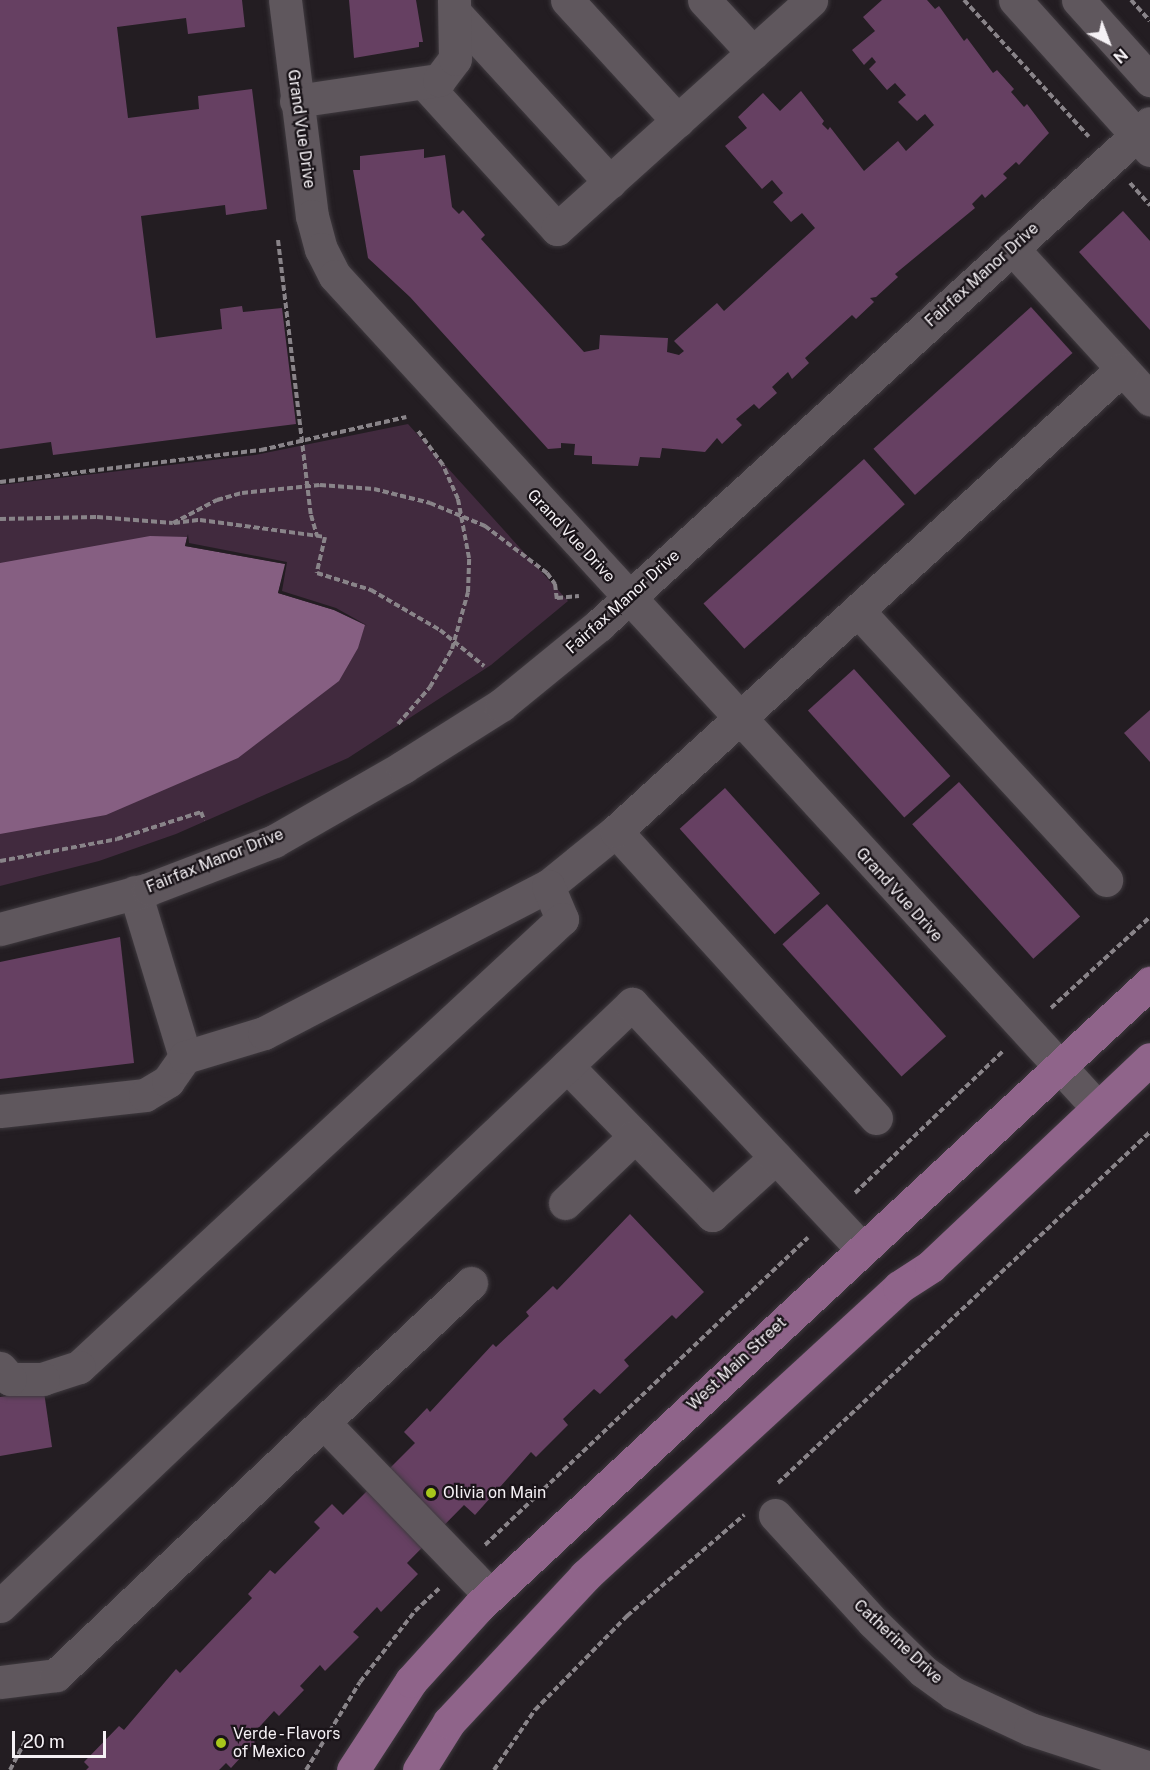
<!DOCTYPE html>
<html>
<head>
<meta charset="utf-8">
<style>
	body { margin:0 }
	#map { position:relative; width:1150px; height:1770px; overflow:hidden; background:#231d22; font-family:"Public Sans",sans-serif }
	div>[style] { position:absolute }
	.green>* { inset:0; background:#412a3e }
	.water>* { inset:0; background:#865f82 }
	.pier>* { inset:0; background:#231d22 }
	.building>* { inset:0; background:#664062; transform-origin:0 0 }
	.path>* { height:4px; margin-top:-2px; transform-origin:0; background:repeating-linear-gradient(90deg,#898489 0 6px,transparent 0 9px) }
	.roads { filter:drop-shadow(0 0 2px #3f3a3f) drop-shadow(0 0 2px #3f3a3f) }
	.minor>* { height:33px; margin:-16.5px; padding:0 16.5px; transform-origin:16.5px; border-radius:16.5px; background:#5f575d }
	.major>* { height:33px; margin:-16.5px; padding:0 16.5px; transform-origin:16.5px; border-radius:16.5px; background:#8f648a }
	.dots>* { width:16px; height:16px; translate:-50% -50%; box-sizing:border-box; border:3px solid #1a1419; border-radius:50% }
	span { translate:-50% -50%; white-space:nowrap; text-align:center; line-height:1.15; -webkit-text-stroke:4.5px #1a1419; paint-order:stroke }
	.street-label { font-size:16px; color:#f5f1f5 }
	.poi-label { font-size:16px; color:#f5f1f5 }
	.left { translate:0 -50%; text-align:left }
	.north { position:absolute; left:1078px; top:12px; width:60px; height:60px; -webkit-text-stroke:4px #1a1419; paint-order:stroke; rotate:138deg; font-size:16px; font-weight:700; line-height:24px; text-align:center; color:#f5f1f5 }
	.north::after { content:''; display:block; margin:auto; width:21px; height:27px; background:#f5f1f5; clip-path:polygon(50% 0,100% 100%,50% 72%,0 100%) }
	.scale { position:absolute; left:12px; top:1731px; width:94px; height:27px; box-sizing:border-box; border:3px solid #f5f1f5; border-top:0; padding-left:8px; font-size:18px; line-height:21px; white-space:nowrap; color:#f5f1f5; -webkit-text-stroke:4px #1a1419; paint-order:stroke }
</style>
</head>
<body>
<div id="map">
	<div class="green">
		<div style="clip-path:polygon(408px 424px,568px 601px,491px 665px,348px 758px,176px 834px,99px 861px,0 886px,0 485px,255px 455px)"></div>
	</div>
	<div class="water">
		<div style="clip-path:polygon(150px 536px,187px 537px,185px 546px,286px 564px,278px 593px,334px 610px,365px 625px,358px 648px,339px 681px,238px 758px,106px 815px,0 834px,0 563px)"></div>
	</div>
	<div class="pier">
		<div style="clip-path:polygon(188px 534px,189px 543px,287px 562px,282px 591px,336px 608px,368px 626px,334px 610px,278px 593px,285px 564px,185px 546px)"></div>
	</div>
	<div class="building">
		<div style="clip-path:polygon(0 0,242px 0,245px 27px,188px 34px,186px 18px,117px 27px,128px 118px,199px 109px,198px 96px,252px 89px,267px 209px,226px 215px,225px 205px,141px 216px,156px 338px,222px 329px,220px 309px,242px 306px,243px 312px,282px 308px,296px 424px,53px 455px,51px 442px,0 449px)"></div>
		<div style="clip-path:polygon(349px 0,416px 0,423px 42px,419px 42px,419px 47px,354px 58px)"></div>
		<div style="clip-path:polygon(882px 0,927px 0,935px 9px,939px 6px,964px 41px,967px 38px,993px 73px,997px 70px,1014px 89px,1011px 92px,1024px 107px,1027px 104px,1049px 133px,1019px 165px,1016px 162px,1003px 174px,1007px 178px,985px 198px,982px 194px,972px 204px,975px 208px,895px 274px,898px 277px,876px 297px,870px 298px,874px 302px,856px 319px,852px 315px,805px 358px,809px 363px,792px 379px,788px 372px,772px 387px,777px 393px,759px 409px,754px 404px,736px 419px,742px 425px,722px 444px,717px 438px,705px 452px,662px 448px,660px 458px,640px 457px,638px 466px,592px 464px,592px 456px,574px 455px,575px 444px,561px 443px,561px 448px,548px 449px,410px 297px,368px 258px,353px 170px,360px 170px,360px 156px,424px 149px,424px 158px,445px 155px,452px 207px,459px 214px,463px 210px,485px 235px,481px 239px,584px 352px,599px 349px,600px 335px,668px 338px,667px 352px,679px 355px,684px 351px,674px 341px,717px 303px,724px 311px,815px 228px,802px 213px,791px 222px,773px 202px,783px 193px,772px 180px,762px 189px,725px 146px,747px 128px,738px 117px,763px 93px,780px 111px,801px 91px,824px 121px,822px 124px,828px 130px,830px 127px,864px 171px,898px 141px,906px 151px,934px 125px,925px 114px,917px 121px,898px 102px,906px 95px,895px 83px,887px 90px,869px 69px,876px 62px,872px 57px,864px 65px,852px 50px,875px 31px,863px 17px)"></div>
		<div style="clip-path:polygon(1123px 211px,1150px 241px,1150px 330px,1079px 252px)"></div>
		<div style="left:1031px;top:307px;width:62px;height:212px;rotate:48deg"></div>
		<div style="left:864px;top:459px;width:61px;height:216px;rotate:48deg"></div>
		<div style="left:854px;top:669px;width:144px;height:62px;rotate:48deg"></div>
		<div style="clip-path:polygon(1150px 710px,1150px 762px,1124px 733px)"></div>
		<div style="left:959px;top:782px;width:181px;height:63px;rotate:48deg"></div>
		<div style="left:725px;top:788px;width:142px;height:61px;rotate:48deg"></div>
		<div style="left:827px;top:904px;width:178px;height:60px;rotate:48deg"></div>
		<div style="clip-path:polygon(120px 937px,134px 1063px,0 1079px,0 962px)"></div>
		<div style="clip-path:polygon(630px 1214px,704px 1292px,676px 1319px,672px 1315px,624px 1360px,629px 1366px,600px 1394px,594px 1389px,563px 1419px,568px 1425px,536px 1457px,531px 1452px,475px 1515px,464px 1505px,407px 1563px,418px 1574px,381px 1612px,377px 1607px,353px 1632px,359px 1637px,325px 1671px,320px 1665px,300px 1686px,304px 1690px,279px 1716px,274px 1711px,250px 1737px,255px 1742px,231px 1768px,226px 1763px,219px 1770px,86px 1770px,89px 1767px,84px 1762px,119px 1726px,124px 1730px,176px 1669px,180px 1673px,252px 1598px,248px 1594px,270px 1570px,275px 1574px,320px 1528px,314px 1522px,332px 1504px,343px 1515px,415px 1443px,404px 1432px,427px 1408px,430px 1412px,493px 1344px,496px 1347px,529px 1316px,526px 1312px,553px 1286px,557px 1290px)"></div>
		<div style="clip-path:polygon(44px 1392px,52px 1447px,0 1456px,0 1397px)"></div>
	</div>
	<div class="path">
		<div style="left:964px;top:0;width:185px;rotate:47.6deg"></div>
		<div style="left:1131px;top:0;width:28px;rotate:48deg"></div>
		<div style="left:1130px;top:183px;width:30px;rotate:48deg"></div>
		<div style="left:278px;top:240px;width:277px;rotate:83.2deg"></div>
		<div style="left:311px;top:515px;width:22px;rotate:74deg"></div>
		<div style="left:0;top:482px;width:263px;rotate:-7deg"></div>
		<div style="left:261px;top:450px;width:149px;rotate:-12.8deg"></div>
		<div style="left:0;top:519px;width:97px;rotate:-1.2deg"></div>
		<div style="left:97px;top:517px;width:76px;rotate:4.5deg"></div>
		<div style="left:173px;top:523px;width:50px;rotate:-27.6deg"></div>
		<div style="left:217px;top:500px;width:26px;rotate:-16deg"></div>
		<div style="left:242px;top:493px;width:78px;rotate:-5.9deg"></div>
		<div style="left:320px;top:485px;width:54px;rotate:4.2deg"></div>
		<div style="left:374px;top:489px;width:58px;rotate:14deg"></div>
		<div style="left:430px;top:503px;width:60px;rotate:22.7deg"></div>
		<div style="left:485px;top:526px;width:78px;rotate:37.2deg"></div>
		<div style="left:547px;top:573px;width:14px;rotate:54deg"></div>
		<div style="left:555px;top:584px;width:17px;rotate:83deg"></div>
		<div style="left:174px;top:523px;width:26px;rotate:-7deg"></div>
		<div style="left:200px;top:520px;width:126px;rotate:7.7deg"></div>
		<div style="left:325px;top:537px;width:37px;rotate:103deg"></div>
		<div style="left:317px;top:573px;width:57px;rotate:17.5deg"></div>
		<div style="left:371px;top:590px;width:80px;rotate:30.1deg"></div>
		<div style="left:440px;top:630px;width:57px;rotate:39.3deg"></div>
		<div style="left:557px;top:598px;width:22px;rotate:-5deg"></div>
		<div style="left:398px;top:724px;width:49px;rotate:-49.1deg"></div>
		<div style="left:430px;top:687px;width:44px;rotate:-59.9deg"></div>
		<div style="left:452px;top:649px;width:59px;rotate:-74.3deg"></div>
		<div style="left:468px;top:592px;width:34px;rotate:-88deg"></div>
		<div style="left:469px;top:558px;width:60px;rotate:-100.6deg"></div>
		<div style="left:458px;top:499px;width:37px;rotate:-114deg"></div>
		<div style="left:443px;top:465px;width:42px;rotate:-126.3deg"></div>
		<div style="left:0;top:861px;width:119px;rotate:-10.6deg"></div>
		<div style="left:117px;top:839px;width:88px;rotate:-17.8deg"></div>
		<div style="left:201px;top:812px;width:9px;rotate:69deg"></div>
		<div style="left:1051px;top:1008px;width:134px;rotate:-42.6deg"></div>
		<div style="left:855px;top:1193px;width:205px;rotate:-43.8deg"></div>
		<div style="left:778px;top:1483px;width:511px;rotate:-43.34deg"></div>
		<div style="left:485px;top:1545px;width:446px;rotate:-43.6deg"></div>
		<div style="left:10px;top:1770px;width:41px;rotate:-62.2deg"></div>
		<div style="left:306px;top:1770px;width:103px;rotate:-58.5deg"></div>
		<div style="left:360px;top:1682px;width:90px;rotate:-52.2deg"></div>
		<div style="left:415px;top:1611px;width:33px;rotate:-43deg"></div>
		<div style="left:494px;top:1770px;width:73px;rotate:-55.7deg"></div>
		<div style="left:535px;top:1710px;width:132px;rotate:-45.6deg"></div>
		<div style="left:627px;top:1616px;width:155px;rotate:-40.8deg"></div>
	</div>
	<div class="roads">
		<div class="minor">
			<div style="left:285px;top:0;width:218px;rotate:82.9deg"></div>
			<div style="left:312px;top:216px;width:34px;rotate:75deg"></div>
			<div style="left:321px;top:249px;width:30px;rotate:63deg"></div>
			<div style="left:335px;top:276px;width:1129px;rotate:47.48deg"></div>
			<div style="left:567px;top:0;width:164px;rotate:47.5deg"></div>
			<div style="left:704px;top:0;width:72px;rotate:47.2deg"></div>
			<div style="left:1015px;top:0;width:202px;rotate:48deg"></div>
			<div style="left:1078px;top:0;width:108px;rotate:48deg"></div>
			<div style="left:456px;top:14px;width:228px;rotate:47.5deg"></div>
			<div style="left:425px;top:84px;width:196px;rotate:47.7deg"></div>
			<div style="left:557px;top:229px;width:342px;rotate:-42deg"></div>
			<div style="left:296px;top:101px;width:145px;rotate:-8.4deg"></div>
			<div style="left:439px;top:80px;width:26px;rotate:-53deg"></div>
			<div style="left:455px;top:59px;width:59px;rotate:-91deg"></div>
			<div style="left:1012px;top:248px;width:205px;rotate:47.6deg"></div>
			<div style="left:858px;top:611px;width:366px;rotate:47.3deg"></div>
			<div style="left:548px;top:886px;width:87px;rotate:-39deg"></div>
			<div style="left:135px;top:892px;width:172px;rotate:73.1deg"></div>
			<div style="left:0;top:929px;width:154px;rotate:-15deg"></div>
			<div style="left:149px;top:889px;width:134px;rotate:-21deg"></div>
			<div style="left:274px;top:841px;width:149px;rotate:-29.8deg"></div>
			<div style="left:403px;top:767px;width:116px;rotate:-32.3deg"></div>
			<div style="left:501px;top:705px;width:127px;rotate:-39.2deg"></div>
			<div style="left:599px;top:625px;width:745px;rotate:-42.34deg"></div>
			<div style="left:567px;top:1066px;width:208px;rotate:45.8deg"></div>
			<div style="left:712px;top:1215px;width:86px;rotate:-42.2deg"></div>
			<div style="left:0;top:1111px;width:146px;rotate:-6.3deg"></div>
			<div style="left:145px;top:1095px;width:27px;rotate:-31deg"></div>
			<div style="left:168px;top:1081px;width:29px;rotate:-55deg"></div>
			<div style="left:185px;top:1057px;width:83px;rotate:-16.9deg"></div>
			<div style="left:264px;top:1033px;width:320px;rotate:-27.4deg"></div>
			<div style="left:548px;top:886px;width:36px;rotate:67deg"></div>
			<div style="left:562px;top:919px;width:659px;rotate:137.15deg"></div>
			<div style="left:79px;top:1367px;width:38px;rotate:162deg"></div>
			<div style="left:43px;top:1379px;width:33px;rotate:180deg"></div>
			<div style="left:10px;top:1379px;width:15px;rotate:-132deg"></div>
			<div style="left:876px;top:1118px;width:387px;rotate:-132.2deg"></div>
			<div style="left:616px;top:831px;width:685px;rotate:-42.4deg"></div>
			<div style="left:565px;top:1203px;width:97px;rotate:-43.7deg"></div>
			<div style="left:324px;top:1423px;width:239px;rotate:46deg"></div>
			<div style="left:775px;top:1515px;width:145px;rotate:47.5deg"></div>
			<div style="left:873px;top:1622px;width:70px;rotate:44.4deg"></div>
			<div style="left:923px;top:1671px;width:37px;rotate:36deg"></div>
			<div style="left:953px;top:1693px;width:85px;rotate:25.1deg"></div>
			<div style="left:1030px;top:1729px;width:126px;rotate:18deg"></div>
			<div style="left:0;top:1606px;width:873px;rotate:-43.61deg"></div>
			<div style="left:632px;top:1004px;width:335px;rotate:46.8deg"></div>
			<div style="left:0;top:1682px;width:56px;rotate:-7.1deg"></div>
			<div style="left:56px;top:1675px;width:571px;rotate:-43.37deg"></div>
		</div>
		<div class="major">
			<div style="left:353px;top:1770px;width:106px;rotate:-56.9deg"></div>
			<div style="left:411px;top:1681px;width:101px;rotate:-47.8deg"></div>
			<div style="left:479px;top:1606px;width:916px;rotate:-42.88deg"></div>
			<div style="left:419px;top:1770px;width:57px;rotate:-58deg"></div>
			<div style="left:449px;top:1722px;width:200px;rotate:-47deg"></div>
			<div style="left:585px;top:1576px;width:427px;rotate:-42.6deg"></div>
			<div style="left:899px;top:1287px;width:38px;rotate:-33deg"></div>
			<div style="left:931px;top:1266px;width:301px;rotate:-43.4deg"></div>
		</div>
	</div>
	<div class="dots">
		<div style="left:431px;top:1493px;background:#a8c71b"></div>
		<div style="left:221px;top:1743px;background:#a8c71b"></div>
	</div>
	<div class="street-label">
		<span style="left:301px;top:129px;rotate:82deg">Grand Vue Drive</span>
		<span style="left:982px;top:275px;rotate:-42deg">Fairfax Manor Drive</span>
		<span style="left:571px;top:536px;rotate:47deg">Grand Vue Drive</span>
		<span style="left:623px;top:602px;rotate:-42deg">Fairfax Manor Drive</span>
		<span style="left:215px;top:861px;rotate:-22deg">Fairfax Manor Drive</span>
		<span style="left:899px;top:895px;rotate:48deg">Grand Vue Drive</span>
		<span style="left:737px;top:1364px;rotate:-43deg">West Main Street</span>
		<span style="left:898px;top:1642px;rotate:43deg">Catherine Drive</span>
	</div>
	<div class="poi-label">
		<span class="left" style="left:443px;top:1493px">Olivia on Main</span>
		<span class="left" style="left:233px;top:1743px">Verde - Flavors<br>of Mexico</span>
	</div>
	<div class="north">N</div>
	<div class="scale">20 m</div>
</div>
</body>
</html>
